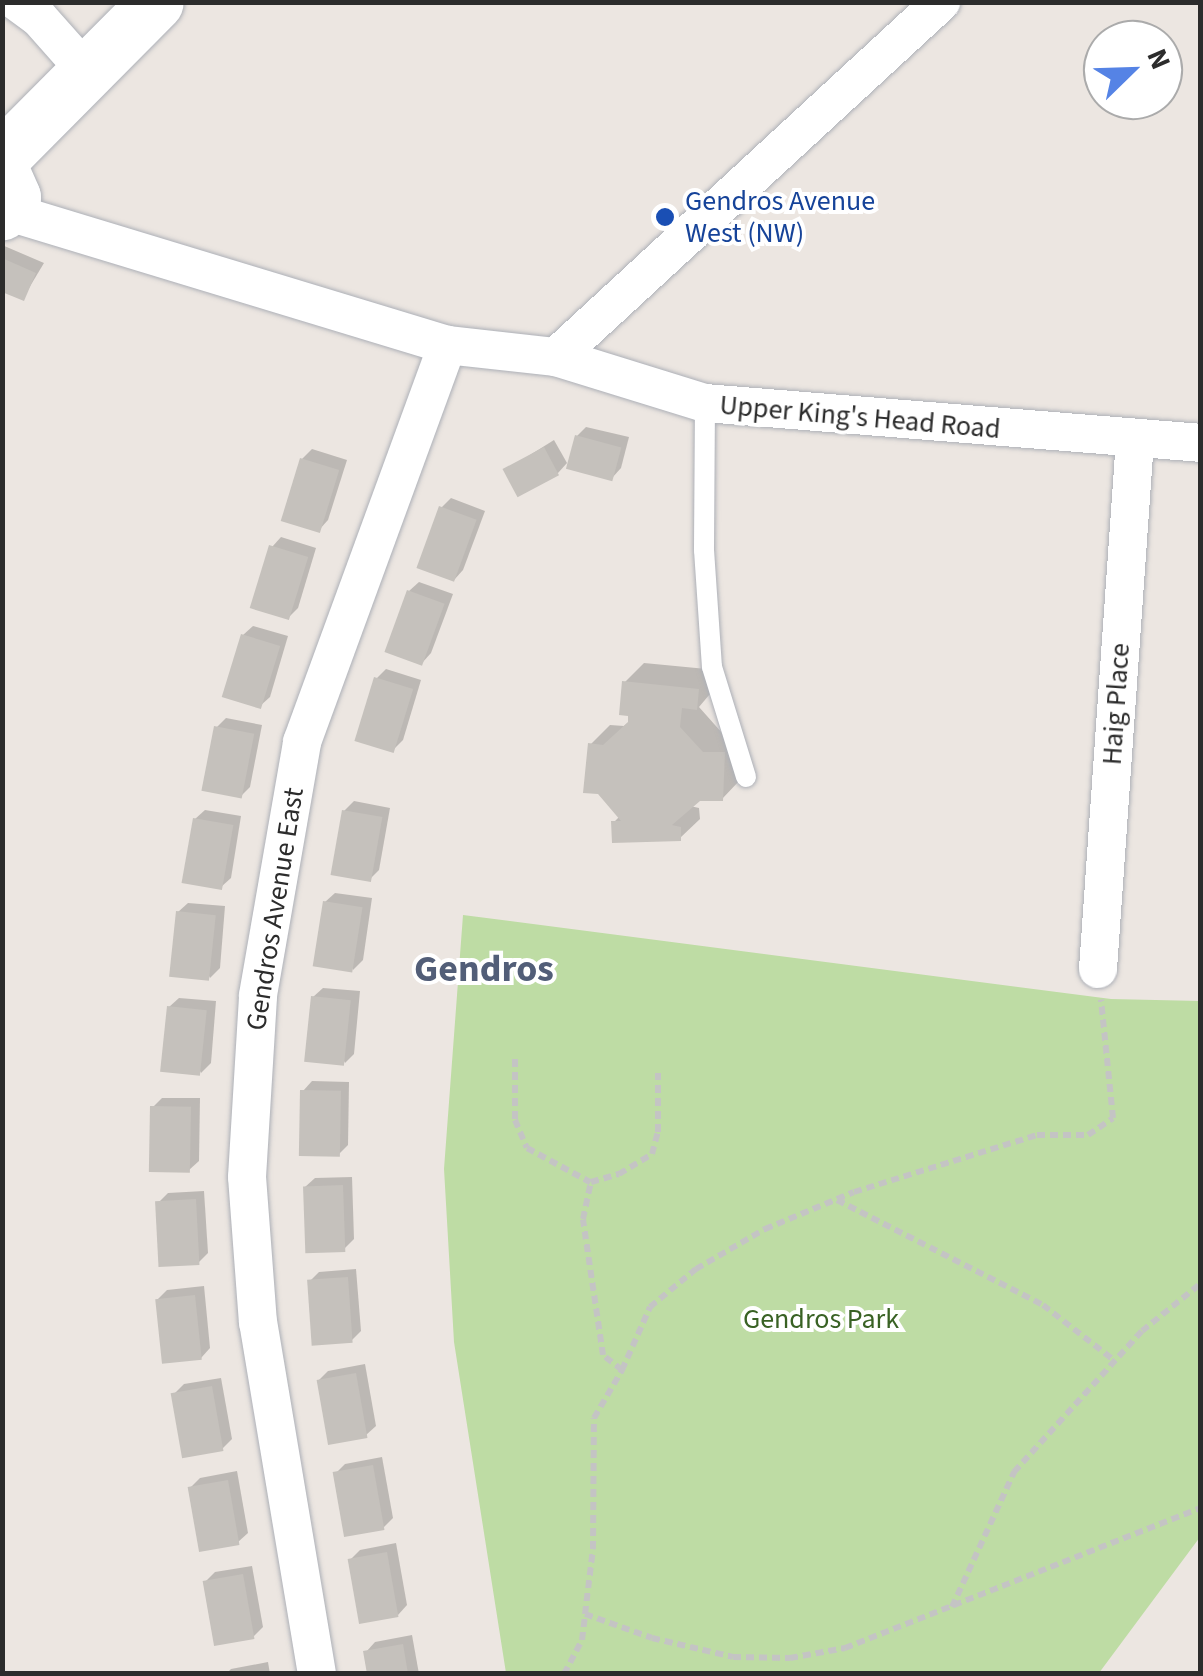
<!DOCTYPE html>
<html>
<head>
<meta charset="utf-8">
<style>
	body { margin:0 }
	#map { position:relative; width:1203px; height:1676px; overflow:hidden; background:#ece6e1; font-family:"Source Sans 3",sans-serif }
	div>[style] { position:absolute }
	.green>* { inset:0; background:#bedca4 }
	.shadow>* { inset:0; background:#0003 }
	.building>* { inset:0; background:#c5c1bc; transform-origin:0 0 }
	.path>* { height:6px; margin-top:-3px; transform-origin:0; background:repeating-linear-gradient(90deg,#c4c4c4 0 8px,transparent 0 13px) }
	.roads { filter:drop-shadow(0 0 2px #adb0b7) drop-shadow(0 0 2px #adb0b7) }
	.lane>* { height:20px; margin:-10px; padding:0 10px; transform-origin:10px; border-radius:10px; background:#fff }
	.street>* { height:38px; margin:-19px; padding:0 19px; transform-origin:19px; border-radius:19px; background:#fff }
	.secondary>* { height:55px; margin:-27.5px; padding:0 27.5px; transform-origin:27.5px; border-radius:27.5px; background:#fff }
	.dots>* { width:28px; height:28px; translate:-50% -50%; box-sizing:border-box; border:5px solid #fff; border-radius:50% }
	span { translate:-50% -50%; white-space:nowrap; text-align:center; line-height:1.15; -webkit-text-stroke:8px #fff; paint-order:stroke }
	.transit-label { font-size:28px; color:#164399 }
	.left { translate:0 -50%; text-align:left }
	.street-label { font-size:28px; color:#2c2c2c }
	.park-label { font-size:28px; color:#396224 }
	.district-label { font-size:38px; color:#525e78; font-weight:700 }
	.frame { position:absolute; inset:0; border:5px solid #2c2c2c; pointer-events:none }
	.north { position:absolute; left:1083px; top:20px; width:100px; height:100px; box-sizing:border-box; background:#fff; border:2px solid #ababab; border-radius:50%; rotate:67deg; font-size:28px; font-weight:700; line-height:40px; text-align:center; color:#2c2c2c }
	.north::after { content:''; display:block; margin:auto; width:35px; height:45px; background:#5583e5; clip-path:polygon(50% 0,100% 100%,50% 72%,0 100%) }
</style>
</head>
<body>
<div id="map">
	<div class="green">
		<div style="clip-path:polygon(463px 915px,1111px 999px,1200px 1001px,1200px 1537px,1099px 1673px,506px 1673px,454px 1342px,444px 1169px)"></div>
	</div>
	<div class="shadow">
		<div style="clip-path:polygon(2px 245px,44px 263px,23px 298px,2px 289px)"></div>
		<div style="clip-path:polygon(586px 427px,629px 437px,621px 468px,612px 478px,577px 436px)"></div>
		<div style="clip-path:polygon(554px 440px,567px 463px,558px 473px,506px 470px)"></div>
		<div style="clip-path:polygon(312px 449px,347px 460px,328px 520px,319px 530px,302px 459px)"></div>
		<div style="clip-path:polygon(451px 498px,485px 511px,463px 570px,454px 580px,441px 508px)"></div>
		<div style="clip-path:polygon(281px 537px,316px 548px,298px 608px,288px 618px,272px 547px)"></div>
		<div style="clip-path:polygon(419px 582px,453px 594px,431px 653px,422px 663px,409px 591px)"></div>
		<div style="clip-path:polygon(253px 626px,288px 636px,270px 697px,260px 706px,243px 635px)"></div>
		<div style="clip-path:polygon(644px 663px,717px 670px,715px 688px,699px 707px,723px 734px,741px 779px,722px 799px,699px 798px,690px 806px,699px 808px,700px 819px,680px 838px,614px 822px,620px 816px,591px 744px,610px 725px,624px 726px,630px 721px,625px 682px)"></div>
		<div style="clip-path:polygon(386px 669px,421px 680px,403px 740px,393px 750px,376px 679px)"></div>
		<div style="clip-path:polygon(226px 718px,262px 725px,250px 787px,241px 796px,216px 728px)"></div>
		<div style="clip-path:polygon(354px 801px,390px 808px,379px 870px,370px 879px,344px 811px)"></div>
		<div style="clip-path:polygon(205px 810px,241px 816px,231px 878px,221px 887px,195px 819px)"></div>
		<div style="clip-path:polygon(335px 893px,372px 898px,363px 960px,353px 970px,325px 902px)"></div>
		<div style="clip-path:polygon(188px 903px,225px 906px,220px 968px,210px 978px,178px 912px)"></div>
		<div style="clip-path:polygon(323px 988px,360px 991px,354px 1054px,345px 1063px,313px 997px)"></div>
		<div style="clip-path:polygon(179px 998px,216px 1001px,211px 1063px,201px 1073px,169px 1007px)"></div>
		<div style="clip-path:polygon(312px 1081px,349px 1082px,348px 1145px,338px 1155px,303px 1091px)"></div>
		<div style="clip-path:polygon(162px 1098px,200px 1098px,199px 1161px,189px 1170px,153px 1107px)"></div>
		<div style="clip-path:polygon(352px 1177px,354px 1239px,344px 1249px,305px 1187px,315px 1178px)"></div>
		<div style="clip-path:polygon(204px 1191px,208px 1253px,198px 1263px,158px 1203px,168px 1193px)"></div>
		<div style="clip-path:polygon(356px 1269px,361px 1331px,351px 1341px,310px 1281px,319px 1272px)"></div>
		<div style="clip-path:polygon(204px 1286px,210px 1348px,201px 1358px,157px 1300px,167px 1290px)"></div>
		<div style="clip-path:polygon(365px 1364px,376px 1426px,366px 1435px,319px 1380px,328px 1371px)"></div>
		<div style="clip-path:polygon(221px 1378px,232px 1439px,222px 1449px,174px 1394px,184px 1384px)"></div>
		<div style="clip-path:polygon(382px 1457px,393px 1518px,383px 1528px,336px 1473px,345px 1464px)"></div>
		<div style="clip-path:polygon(237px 1471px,248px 1533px,238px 1542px,190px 1488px,200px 1478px)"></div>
		<div style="clip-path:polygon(396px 1543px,407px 1605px,398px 1615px,350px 1560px,360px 1550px)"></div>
		<div style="clip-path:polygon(252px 1566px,263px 1627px,253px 1637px,205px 1582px,215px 1572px)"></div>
		<div style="clip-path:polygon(412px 1635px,419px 1674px,370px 1674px,366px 1652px,375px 1642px)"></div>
		<div style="clip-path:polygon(268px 1662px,270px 1674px,226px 1674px,231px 1669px)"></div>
	</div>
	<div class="building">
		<div style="clip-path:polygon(2px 258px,36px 273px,24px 301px,2px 292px)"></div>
		<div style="left:575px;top:435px;width:48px;height:35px;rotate:15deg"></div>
		<div style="left:544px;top:447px;width:32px;height:47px;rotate:62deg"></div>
		<div style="left:300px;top:458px;width:41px;height:66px;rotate:17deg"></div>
		<div style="left:439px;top:506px;width:40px;height:66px;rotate:20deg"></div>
		<div style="left:269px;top:545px;width:41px;height:66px;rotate:17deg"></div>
		<div style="left:407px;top:590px;width:40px;height:66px;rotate:20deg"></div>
		<div style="left:241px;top:634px;width:41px;height:66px;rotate:17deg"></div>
		<div style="left:374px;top:677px;width:41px;height:67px;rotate:17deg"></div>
		<div style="clip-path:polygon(622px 681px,699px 689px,697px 710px,682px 708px,680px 727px,703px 752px,725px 752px,723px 801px,700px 801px,672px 825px,681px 827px,681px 841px,612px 843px,611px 821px,621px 821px,598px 794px,583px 793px,588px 743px,603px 745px,628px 722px,628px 716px,619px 715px)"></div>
		<div style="left:214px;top:726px;width:41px;height:66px;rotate:11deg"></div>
		<div style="left:342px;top:810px;width:41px;height:66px;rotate:10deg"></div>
		<div style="left:193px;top:818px;width:41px;height:66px;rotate:10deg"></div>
		<div style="left:323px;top:901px;width:40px;height:66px;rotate:9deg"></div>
		<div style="left:176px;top:911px;width:40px;height:66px;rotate:6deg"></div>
		<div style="left:311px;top:996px;width:40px;height:66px;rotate:6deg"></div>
		<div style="left:167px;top:1006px;width:40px;height:66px;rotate:6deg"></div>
		<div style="left:300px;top:1090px;width:41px;height:66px;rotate:1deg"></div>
		<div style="left:150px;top:1106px;width:41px;height:66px;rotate:1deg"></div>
		<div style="left:343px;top:1185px;width:67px;height:40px;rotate:88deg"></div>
		<div style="left:196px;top:1199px;width:66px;height:41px;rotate:87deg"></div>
		<div style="left:348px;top:1277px;width:66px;height:41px;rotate:86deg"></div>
		<div style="left:195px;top:1295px;width:65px;height:40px;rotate:84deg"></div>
		<div style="left:356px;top:1373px;width:66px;height:40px;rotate:80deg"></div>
		<div style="left:212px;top:1386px;width:66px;height:42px;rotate:80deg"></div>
		<div style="left:373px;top:1465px;width:66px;height:41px;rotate:80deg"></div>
		<div style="left:228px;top:1480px;width:66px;height:41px;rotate:80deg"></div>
		<div style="left:387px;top:1552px;width:66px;height:40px;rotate:80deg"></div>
		<div style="left:243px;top:1574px;width:66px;height:41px;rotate:80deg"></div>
		<div style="clip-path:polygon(403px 1644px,408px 1674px,367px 1674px,363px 1651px)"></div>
	</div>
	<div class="path">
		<div style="left:515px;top:1059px;width:61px;rotate:90deg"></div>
		<div style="left:515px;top:1120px;width:30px;rotate:67deg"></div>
		<div style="left:527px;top:1148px;width:72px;rotate:28.4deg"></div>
		<div style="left:837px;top:1200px;width:231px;rotate:27deg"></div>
		<div style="left:1043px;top:1305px;width:91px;rotate:37.9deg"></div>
		<div style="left:622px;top:1370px;width:69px;rotate:-66deg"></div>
		<div style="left:650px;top:1307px;width:60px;rotate:-39.6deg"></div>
		<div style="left:696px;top:1269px;width:80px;rotate:-30.1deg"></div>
		<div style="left:765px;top:1229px;width:96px;rotate:-22.6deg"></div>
		<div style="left:854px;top:1192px;width:192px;rotate:-17.3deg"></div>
		<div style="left:1037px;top:1135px;width:51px"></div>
		<div style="left:1088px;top:1135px;width:30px;rotate:-34deg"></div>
		<div style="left:1113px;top:1118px;width:119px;rotate:-95.8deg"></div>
		<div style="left:952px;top:1607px;width:149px;rotate:-65.3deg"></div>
		<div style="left:1014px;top:1472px;width:190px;rotate:-47.8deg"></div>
		<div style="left:1142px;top:1331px;width:75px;rotate:-39deg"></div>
		<div style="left:585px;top:1614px;width:71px;rotate:19.7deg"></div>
		<div style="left:652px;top:1638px;width:83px;rotate:13.2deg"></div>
		<div style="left:733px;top:1657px;width:57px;rotate:1deg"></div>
		<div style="left:790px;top:1658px;width:56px;rotate:-10.3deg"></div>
		<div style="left:845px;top:1648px;width:382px;rotate:-21.5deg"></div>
		<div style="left:564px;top:1674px;width:38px;rotate:-62deg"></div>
		<div style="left:582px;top:1640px;width:26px;rotate:-83deg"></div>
		<div style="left:585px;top:1614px;width:65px;rotate:-83deg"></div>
		<div style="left:593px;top:1549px;width:131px;rotate:-89.6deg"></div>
		<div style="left:594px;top:1418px;width:56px;rotate:-59.7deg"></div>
		<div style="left:622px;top:1370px;width:24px;rotate:-142deg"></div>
		<div style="left:603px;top:1355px;width:137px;rotate:-98.4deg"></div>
		<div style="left:583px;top:1219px;width:38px;rotate:-78deg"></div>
		<div style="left:591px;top:1182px;width:29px;rotate:-16deg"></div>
		<div style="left:619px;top:1174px;width:39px;rotate:-31deg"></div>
		<div style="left:652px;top:1154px;width:23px;rotate:-75deg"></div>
		<div style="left:658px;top:1132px;width:59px;rotate:-90deg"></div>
	</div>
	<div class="roads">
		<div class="lane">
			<div style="left:705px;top:403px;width:147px;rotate:90.4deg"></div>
			<div style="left:704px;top:550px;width:117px;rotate:86.1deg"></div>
			<div style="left:712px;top:667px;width:115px;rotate:72.8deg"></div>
		</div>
		<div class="street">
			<div style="left:17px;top:2px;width:27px;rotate:36deg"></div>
			<div style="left:39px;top:18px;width:71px;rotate:48.4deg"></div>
			<div style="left:6px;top:211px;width:461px;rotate:16.9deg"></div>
			<div style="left:447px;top:345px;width:110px;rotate:6.3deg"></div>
			<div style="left:556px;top:357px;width:156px;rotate:17.2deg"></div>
			<div style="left:705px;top:403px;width:497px;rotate:4.6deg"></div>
			<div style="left:556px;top:357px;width:524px;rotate:-42.68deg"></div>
			<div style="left:1098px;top:969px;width:530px;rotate:-86deg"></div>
			<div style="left:317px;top:1674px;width:356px;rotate:-99.5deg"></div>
			<div style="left:258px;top:1323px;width:146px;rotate:-94.3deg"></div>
			<div style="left:247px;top:1177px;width:182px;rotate:-86.5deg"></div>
			<div style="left:258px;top:995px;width:257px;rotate:-80.1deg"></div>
			<div style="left:302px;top:742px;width:423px;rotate:-69.9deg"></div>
		</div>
		<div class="secondary">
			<div style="left:2px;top:157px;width:218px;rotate:-45.2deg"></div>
			<div style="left:2px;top:172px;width:27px;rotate:66deg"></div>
			<div style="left:13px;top:197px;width:19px;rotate:126deg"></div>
		</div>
	</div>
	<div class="dots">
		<div style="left:665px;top:217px;background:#1a4fb4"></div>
	</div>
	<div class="transit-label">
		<span class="left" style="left:685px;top:217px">Gendros Avenue<br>West (NW)</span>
	</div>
	<div class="street-label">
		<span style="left:860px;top:417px;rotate:5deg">Upper King's Head Road</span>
		<span style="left:1116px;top:704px;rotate:-86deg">Haig Place</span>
		<span style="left:275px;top:909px;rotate:-81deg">Gendros Avenue East</span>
	</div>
	<div class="park-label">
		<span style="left:821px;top:1319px">Gendros Park</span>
	</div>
	<div class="district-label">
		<span style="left:484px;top:970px">Gendros</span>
	</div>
	<div class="frame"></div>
	<div class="north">N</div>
</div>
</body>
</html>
